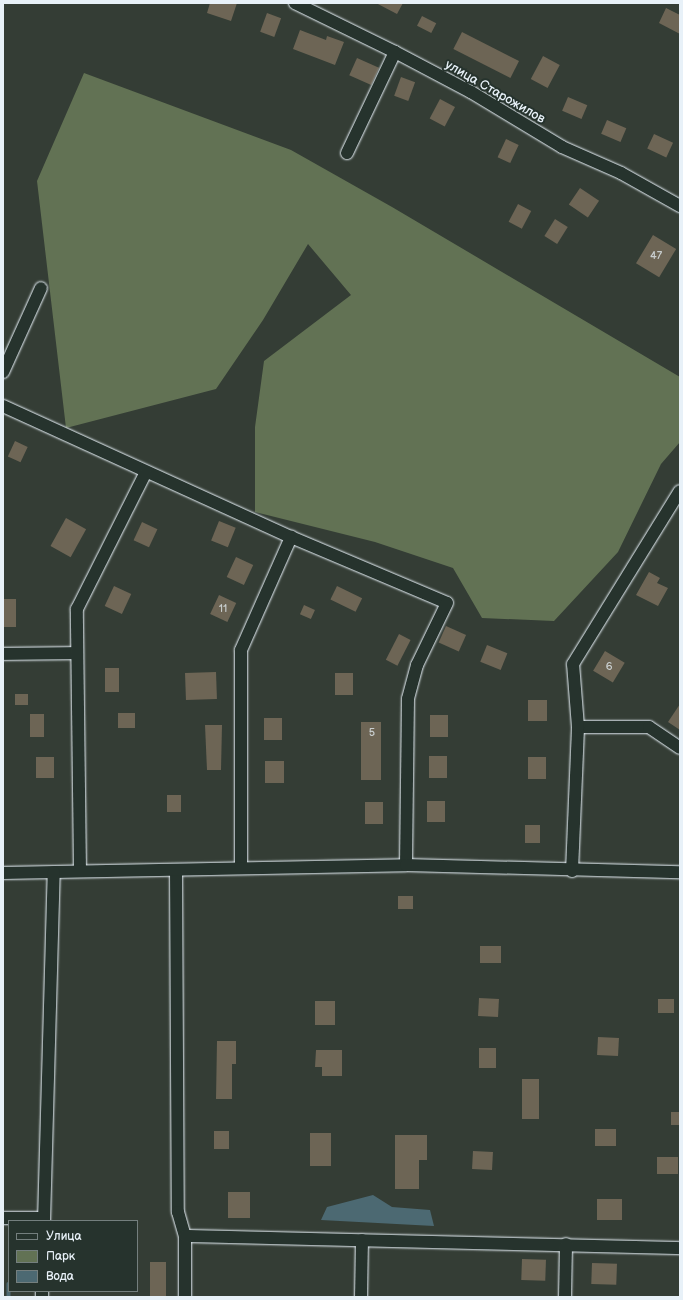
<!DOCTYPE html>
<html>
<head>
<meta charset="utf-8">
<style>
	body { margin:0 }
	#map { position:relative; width:683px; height:1300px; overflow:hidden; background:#343d35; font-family:"Balsamiq Sans",sans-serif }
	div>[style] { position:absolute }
	.green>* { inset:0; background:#627254 }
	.water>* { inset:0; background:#4c6972 }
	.stream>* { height:3.5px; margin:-1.75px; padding:0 1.75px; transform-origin:1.75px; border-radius:1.75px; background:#4c6972 }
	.building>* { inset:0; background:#6d6555; transform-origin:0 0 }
	.roads { filter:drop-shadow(0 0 1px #e8f1f8) drop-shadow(0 0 1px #e8f1f8) }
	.minor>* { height:12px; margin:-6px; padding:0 6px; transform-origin:6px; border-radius:6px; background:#26332d }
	span { translate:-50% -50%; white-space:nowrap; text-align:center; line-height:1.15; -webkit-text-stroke:4px #26332d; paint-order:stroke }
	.number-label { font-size:11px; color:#c9cecf }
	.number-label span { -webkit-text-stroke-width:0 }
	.street-label { font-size:13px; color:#e8f1f8 }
	.frame { position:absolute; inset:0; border:4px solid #e8f1f8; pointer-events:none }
	.legend { position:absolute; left:8px; top:1220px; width:130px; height:72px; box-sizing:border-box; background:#26332d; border:1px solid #747f7e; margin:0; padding:5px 7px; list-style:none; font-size:12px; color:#e8f1f8 }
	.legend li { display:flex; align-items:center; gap:8px; height:20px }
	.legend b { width:20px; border:1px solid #747f7e }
</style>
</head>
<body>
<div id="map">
	<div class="green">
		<div style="clip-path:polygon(84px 73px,291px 150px,392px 207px,680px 377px,680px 442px,661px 464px,618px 552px,554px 621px,482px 618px,453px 568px,375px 542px,255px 512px,255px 427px,264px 361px,351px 295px,308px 244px,263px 320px,216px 389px,66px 428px,37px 181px)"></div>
	</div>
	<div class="water">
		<div style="clip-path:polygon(373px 1195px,392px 1207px,430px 1210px,434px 1226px,321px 1220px,327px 1207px)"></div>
	</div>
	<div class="stream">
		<div style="left:9px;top:1284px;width:13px;rotate:90deg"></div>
	</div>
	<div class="building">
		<div style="clip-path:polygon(210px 3px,237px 3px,231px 21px,207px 13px)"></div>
		<div style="clip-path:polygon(376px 3px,403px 3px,397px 14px)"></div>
		<div style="clip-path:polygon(666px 8px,680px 15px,680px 34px,659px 23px)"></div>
		<div style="left:267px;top:13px;width:15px;height:20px;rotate:20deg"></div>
		<div style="left:422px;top:16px;width:16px;height:11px;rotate:27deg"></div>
		<div style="clip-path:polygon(300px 30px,326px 40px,327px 36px,344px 42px,335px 65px,293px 49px)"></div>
		<div style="left:462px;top:32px;width:64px;height:19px;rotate:27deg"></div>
		<div style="left:543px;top:56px;width:19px;height:26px;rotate:28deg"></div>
		<div style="left:357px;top:58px;width:24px;height:19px;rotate:24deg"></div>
		<div style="left:401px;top:77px;width:15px;height:20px;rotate:20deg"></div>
		<div style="left:568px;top:97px;width:21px;height:15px;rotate:23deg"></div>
		<div style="left:440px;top:99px;width:17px;height:22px;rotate:28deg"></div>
		<div style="left:607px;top:120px;width:21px;height:15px;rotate:23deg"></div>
		<div style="left:654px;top:134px;width:21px;height:16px;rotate:25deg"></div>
		<div style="left:506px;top:139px;width:14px;height:20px;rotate:25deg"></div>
		<div style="left:580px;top:188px;width:23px;height:20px;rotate:34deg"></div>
		<div style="left:518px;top:204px;width:15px;height:20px;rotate:28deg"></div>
		<div style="left:555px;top:219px;width:15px;height:20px;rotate:32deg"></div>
		<div style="left:653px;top:235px;width:27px;height:33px;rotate:31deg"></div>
		<div style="left:15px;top:441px;width:14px;height:17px;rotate:25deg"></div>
		<div style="left:66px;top:518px;width:23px;height:32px;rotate:29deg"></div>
		<div style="left:219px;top:521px;width:18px;height:21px;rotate:22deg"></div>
		<div style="left:142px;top:522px;width:17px;height:20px;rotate:25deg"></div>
		<div style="left:236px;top:557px;width:19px;height:22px;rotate:25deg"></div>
		<div style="clip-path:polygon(649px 572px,660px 578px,657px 583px,668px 588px,658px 606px,636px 595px)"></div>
		<div style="left:114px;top:586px;width:19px;height:22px;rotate:25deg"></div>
		<div style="left:337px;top:586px;width:28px;height:15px;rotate:26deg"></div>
		<div style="left:219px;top:595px;width:19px;height:21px;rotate:25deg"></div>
		<div style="left:3px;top:599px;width:13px;height:28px"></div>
		<div style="left:304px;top:605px;width:12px;height:10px;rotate:24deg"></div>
		<div style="left:446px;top:626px;width:22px;height:18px;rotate:24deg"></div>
		<div style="left:399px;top:634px;width:13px;height:29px;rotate:27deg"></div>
		<div style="left:487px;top:645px;width:22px;height:18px;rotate:22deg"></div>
		<div style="left:605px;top:651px;width:23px;height:23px;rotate:31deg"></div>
		<div style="left:105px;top:668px;width:14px;height:24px"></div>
		<div style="left:216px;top:672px;width:27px;height:31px;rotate:88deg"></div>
		<div style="left:335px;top:673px;width:18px;height:22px"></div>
		<div style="left:15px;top:694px;width:13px;height:11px"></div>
		<div style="left:528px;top:700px;width:19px;height:21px"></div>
		<div style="clip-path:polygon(680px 704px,680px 730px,668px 722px)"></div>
		<div style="left:118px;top:713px;width:17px;height:15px"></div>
		<div style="left:30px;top:714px;width:14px;height:23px"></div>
		<div style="left:430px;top:715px;width:18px;height:22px"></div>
		<div style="left:264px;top:718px;width:18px;height:22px"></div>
		<div style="left:381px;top:722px;width:58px;height:20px;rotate:90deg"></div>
		<div style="clip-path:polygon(205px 725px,222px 725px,221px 770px,207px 770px)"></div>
		<div style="left:429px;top:756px;width:18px;height:22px"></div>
		<div style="left:36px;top:757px;width:18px;height:21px"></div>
		<div style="left:528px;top:757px;width:18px;height:22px"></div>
		<div style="left:265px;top:761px;width:19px;height:22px"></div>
		<div style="left:167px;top:795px;width:14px;height:17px"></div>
		<div style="left:427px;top:801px;width:18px;height:21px"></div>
		<div style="left:365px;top:802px;width:18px;height:22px"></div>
		<div style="left:525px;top:825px;width:15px;height:18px"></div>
		<div style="left:398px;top:896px;width:15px;height:13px"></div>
		<div style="left:480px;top:946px;width:21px;height:17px"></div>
		<div style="left:479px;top:998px;width:20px;height:18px;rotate:3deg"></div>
		<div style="left:658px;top:999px;width:16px;height:14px"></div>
		<div style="left:315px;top:1001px;width:20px;height:24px"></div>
		<div style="left:598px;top:1037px;width:21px;height:18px;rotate:3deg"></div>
		<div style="clip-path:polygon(217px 1041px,236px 1041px,236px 1064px,232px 1064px,232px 1099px,216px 1099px)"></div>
		<div style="left:479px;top:1048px;width:17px;height:20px"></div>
		<div style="clip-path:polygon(316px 1050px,342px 1050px,342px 1076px,322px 1076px,322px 1067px,315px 1067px)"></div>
		<div style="left:522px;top:1079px;width:17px;height:40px"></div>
		<div style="left:671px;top:1112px;width:9px;height:13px"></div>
		<div style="left:595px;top:1129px;width:21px;height:17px"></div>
		<div style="left:214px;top:1131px;width:15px;height:18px"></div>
		<div style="left:310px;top:1133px;width:21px;height:33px"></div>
		<div style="clip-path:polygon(395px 1135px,427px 1135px,427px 1160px,419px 1160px,419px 1189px,395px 1189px)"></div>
		<div style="left:473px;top:1151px;width:20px;height:18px;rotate:3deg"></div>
		<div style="left:657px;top:1157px;width:21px;height:17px"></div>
		<div style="left:228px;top:1192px;width:22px;height:26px"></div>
		<div style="left:597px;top:1199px;width:25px;height:21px"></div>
		<div style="left:522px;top:1259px;width:24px;height:21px;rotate:2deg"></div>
		<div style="left:150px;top:1262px;width:16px;height:35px"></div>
		<div style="left:592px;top:1263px;width:25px;height:21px;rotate:2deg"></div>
	</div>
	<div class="roads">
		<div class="minor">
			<div style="left:295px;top:3px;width:111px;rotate:26.1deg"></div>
			<div style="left:395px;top:52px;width:86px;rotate:27.8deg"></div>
			<div style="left:471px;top:92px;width:106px;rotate:31.1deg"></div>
			<div style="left:562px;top:147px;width:64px;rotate:23.8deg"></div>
			<div style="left:621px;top:173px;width:68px;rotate:29.2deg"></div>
			<div style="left:347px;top:153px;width:112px;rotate:-64.6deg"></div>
			<div style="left:3px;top:372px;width:92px;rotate:-65.7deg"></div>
			<div style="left:3px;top:406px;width:316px;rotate:24.5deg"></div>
			<div style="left:291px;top:537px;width:169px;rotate:22.9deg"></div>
			<div style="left:447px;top:603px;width:69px;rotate:115.8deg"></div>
			<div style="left:417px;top:665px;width:35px;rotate:105deg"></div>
			<div style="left:408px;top:699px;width:166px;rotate:90.7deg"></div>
			<div style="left:3px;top:654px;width:74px;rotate:-0.8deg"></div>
			<div style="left:578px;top:727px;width:71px"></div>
			<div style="left:649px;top:727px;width:37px;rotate:34deg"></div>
			<div style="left:241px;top:866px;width:216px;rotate:-90deg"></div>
			<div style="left:241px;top:650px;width:124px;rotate:-66.1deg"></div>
			<div style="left:176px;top:870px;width:342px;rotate:89.7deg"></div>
			<div style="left:178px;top:1212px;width:25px;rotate:74deg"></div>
			<div style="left:185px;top:1236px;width:61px;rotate:90deg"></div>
			<div style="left:80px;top:871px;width:262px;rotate:-90.7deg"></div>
			<div style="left:77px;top:609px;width:153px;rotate:-63.3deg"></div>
			<div style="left:572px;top:871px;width:144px;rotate:-87.6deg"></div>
			<div style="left:578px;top:727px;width:63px;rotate:-94.5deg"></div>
			<div style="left:573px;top:664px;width:203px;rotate:-58.3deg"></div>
			<div style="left:3px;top:873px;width:403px;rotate:-1.1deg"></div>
			<div style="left:406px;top:865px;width:274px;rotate:1.5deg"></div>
			<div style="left:3px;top:1218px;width:41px"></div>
			<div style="left:44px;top:1221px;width:349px;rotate:-88.4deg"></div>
			<div style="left:185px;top:1236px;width:495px;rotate:1.4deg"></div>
			<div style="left:42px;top:1297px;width:6px;rotate:-90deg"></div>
			<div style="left:361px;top:1297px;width:57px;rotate:-89deg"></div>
			<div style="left:565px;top:1297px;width:53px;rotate:-88.9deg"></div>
		</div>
	</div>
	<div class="number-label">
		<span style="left:656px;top:256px">47</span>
		<span style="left:223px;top:609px">11</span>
		<span style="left:609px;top:667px">6</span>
		<span style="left:372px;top:733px">5</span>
	</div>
	<div class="street-label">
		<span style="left:495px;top:92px;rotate:30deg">улица Старожилов</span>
	</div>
	<div class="frame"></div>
	<ul class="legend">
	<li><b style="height:5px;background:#26332d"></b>Улица</li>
	<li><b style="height:11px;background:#627254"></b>Парк</li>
	<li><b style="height:11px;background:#4c6972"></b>Вода</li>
	</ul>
</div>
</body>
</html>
